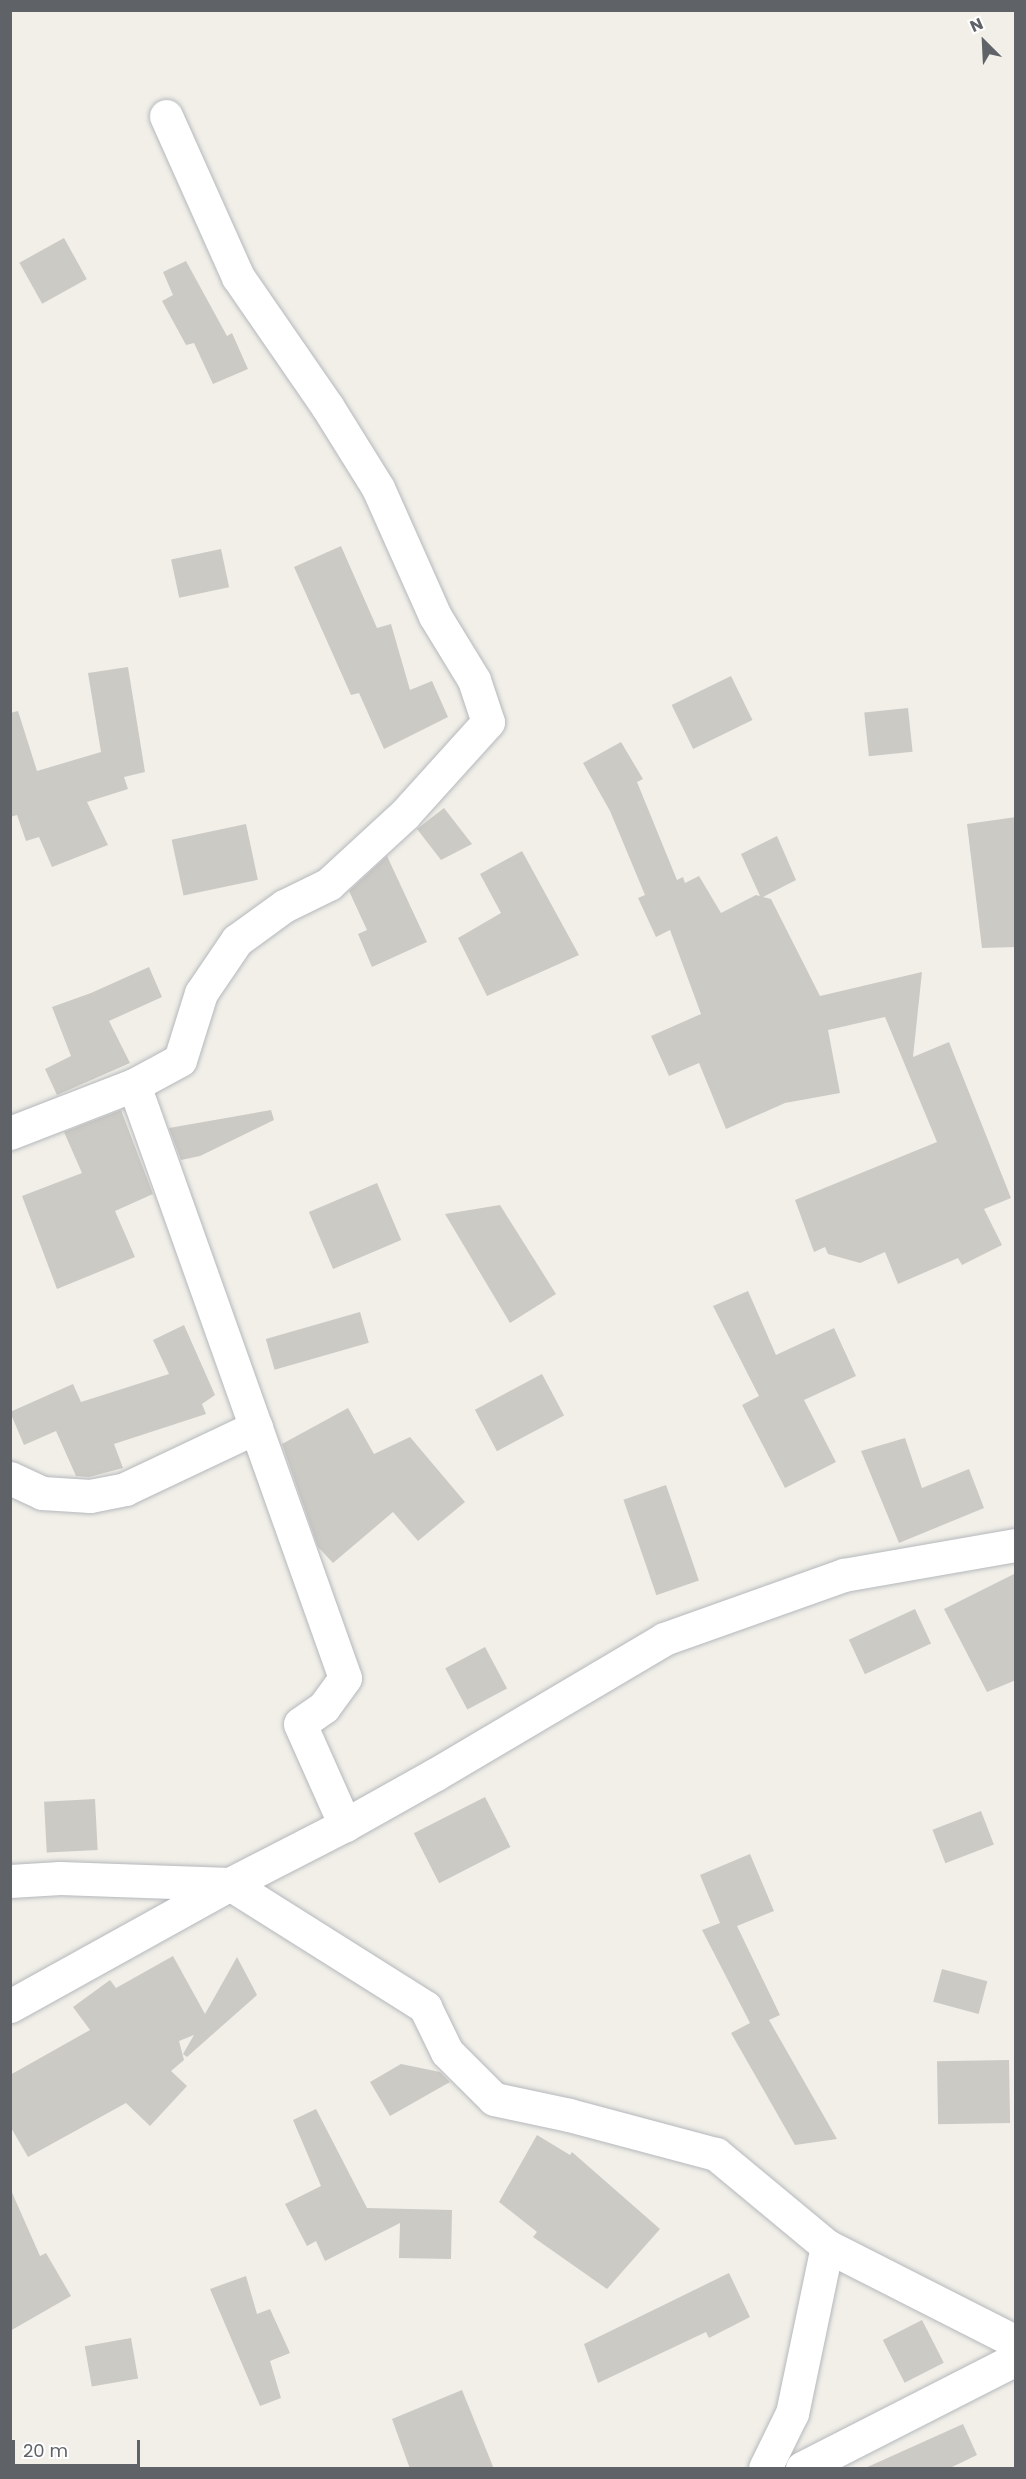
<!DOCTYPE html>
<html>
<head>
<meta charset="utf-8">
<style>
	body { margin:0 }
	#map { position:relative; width:1026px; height:2479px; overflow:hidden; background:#f1efe8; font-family:Poppins,sans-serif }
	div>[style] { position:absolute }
	.building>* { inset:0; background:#cccac5; transform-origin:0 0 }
	.roads { filter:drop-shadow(0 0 2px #b5b8bc) drop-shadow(0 0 2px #b5b8bc) }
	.minor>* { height:33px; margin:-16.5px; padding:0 16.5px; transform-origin:16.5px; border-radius:16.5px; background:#fff }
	span { translate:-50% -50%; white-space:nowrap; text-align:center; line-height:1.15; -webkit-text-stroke:5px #fff; paint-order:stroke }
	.frame { position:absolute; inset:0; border:12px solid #5f6368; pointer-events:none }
	.north { position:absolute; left:954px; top:12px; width:60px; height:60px; -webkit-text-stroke:4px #fff; paint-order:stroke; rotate:336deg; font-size:16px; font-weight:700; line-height:24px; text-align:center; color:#5f6368 }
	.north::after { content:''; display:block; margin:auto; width:21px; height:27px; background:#5f6368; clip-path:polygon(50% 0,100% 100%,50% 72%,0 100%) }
	.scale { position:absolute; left:12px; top:2440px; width:128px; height:27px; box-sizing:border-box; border:3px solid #5f6368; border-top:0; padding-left:8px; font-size:18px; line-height:21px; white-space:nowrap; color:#5f6368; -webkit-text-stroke:4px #fff; paint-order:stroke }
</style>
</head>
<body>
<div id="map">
	<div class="building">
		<div style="left:64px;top:238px;width:47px;height:51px;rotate:61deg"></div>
		<div style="clip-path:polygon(186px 261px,227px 336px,232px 333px,248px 369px,213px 384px,194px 343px,186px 345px,162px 301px,173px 295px,163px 272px)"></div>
		<div style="clip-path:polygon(341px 546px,377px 628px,391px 624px,410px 690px,432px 681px,448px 717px,384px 749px,359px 693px,351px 695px,294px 567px)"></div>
		<div style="left:221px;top:549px;width:39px;height:51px;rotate:78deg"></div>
		<div style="clip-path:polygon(128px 667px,145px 772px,124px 777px,128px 789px,87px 802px,108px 845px,52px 867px,39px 837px,26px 841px,17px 815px,10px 817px,10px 713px,18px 711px,37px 771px,101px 752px,88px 673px)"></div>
		<div style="left:731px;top:676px;width:49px;height:66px;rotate:64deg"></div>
		<div style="left:908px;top:708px;width:44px;height:44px;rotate:84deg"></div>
		<div style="clip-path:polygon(621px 742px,643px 779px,637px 782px,677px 880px,683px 877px,685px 883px,699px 876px,721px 913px,756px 895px,760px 896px,741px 854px,777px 836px,796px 880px,763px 897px,771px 899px,820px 996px,922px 972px,913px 1057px,949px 1042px,1011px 1198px,984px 1209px,1002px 1245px,962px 1265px,958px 1258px,898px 1284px,885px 1252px,860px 1263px,828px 1254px,825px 1247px,814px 1252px,795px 1200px,937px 1142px,885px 1017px,828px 1030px,840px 1093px,785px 1103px,726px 1129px,699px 1063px,669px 1076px,651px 1036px,701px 1014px,670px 930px,656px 937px,638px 898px,645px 895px,610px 811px,583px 763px)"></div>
		<div style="clip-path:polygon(444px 808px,472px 844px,441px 860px,417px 829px)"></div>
		<div style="clip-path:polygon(1016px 817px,1016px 947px,982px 948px,967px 824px)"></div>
		<div style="left:246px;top:824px;width:57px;height:76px;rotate:78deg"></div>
		<div style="clip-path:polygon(522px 851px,579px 955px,487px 996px,458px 938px,501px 913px,480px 874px)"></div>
		<div style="clip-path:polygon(387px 856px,427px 942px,372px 967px,358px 934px,367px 930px,349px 891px)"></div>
		<div style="clip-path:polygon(149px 967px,162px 997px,109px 1021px,130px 1063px,57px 1095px,45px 1069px,71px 1056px,52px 1007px,91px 993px)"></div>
		<div style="clip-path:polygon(121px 1110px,153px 1194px,115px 1211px,135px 1257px,57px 1289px,22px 1196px,82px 1173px,64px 1132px)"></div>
		<div style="clip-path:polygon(271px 1110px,274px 1120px,200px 1156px,181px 1160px,169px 1128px)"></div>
		<div style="left:377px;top:1183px;width:62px;height:74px;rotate:67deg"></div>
		<div style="clip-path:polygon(500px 1205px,556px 1294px,510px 1323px,445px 1214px)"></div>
		<div style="clip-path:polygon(748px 1291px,776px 1355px,834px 1328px,856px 1376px,804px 1400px,836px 1462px,785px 1488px,742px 1405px,759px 1396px,713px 1306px)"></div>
		<div style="left:360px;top:1312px;width:32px;height:98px;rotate:74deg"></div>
		<div style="clip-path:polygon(184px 1325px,215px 1395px,202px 1404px,206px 1414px,114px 1444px,123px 1468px,89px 1477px,76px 1476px,56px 1431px,24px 1445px,10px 1412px,73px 1384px,81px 1402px,169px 1374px,153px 1340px)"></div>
		<div style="left:542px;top:1374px;width:47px;height:76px;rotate:62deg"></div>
		<div style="clip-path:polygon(348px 1408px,374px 1454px,410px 1437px,465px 1502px,418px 1541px,393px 1512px,333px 1563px,318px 1547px,282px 1444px)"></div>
		<div style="clip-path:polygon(905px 1438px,922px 1488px,969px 1469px,984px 1508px,899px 1543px,861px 1451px)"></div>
		<div style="left:666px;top:1485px;width:101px;height:45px;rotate:71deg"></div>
		<div style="clip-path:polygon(1016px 1573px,1016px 1680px,987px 1692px,944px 1609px)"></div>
		<div style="left:915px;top:1609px;width:38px;height:73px;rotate:65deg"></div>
		<div style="left:485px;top:1647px;width:47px;height:45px;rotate:62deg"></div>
		<div style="left:485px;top:1797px;width:56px;height:80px;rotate:63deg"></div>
		<div style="left:95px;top:1799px;width:51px;height:51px;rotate:87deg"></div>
		<div style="left:981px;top:1811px;width:36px;height:52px;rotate:69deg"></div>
		<div style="clip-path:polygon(750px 1854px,774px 1911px,737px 1926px,780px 2015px,769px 2020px,837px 2139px,795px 2145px,731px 2033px,750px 2023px,702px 1930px,720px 1923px,700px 1875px)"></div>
		<div style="clip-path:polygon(173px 1956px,205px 2014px,237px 1957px,257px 1995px,187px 2057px,183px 2054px,194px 2035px,179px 2041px,184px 2060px,171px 2071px,187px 2086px,150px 2126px,126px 2103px,28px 2157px,10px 2126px,10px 2075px,90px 2030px,73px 2007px,110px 1980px,116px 1988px)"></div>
		<div style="left:942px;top:1969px;width:47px;height:34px;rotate:15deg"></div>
		<div style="left:1009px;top:2060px;width:63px;height:72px;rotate:89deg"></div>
		<div style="clip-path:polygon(401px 2064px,440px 2072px,450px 2082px,390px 2116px,370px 2082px)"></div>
		<div style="clip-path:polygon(316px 2109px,367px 2208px,452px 2210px,451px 2259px,399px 2258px,400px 2223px,325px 2261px,316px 2241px,307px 2246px,285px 2204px,321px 2186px,293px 2120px)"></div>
		<div style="clip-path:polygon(537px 2135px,570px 2155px,572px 2152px,660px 2229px,607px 2289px,533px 2237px,537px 2232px,499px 2202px)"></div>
		<div style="clip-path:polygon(10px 2188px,40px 2256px,46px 2253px,71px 2296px,10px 2331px)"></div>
		<div style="clip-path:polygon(729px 2273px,750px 2317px,709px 2338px,706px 2332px,598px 2383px,584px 2344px)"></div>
		<div style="clip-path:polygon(246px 2276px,257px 2314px,270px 2309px,290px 2353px,270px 2361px,281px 2398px,260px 2406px,210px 2289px)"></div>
		<div style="left:922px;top:2320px;width:48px;height:44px;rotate:63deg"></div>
		<div style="left:131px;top:2338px;width:41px;height:47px;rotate:80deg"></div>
		<div style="clip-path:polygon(462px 2390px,494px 2469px,410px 2469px,392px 2419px)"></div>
		<div style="clip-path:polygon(963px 2424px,977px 2455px,948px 2469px,863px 2469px)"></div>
	</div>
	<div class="roads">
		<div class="minor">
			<div style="left:166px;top:116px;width:176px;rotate:65.9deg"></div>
			<div style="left:238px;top:277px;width:157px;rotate:55.4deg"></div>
			<div style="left:327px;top:406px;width:97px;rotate:58.1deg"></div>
			<div style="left:378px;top:488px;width:140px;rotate:66deg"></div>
			<div style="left:435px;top:616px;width:75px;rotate:58.6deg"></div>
			<div style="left:474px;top:680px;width:44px;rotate:71.6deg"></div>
			<div style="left:488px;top:722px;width:124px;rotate:132.1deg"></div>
			<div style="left:405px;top:814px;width:103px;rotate:137.4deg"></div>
			<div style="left:329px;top:884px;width:50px;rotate:153.9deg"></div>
			<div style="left:284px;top:906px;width:58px;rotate:144.1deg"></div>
			<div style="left:237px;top:940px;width:64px;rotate:124.2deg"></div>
			<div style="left:201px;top:993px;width:70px;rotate:107.4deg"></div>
			<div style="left:180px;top:1060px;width:52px;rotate:151.5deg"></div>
			<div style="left:134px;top:1085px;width:629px;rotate:70.41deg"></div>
			<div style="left:345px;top:1678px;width:36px;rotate:126deg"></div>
			<div style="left:324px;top:1707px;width:29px;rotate:145deg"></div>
			<div style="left:300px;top:1724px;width:111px;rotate:66deg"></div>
			<div style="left:345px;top:1825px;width:104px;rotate:-29.3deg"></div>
			<div style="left:436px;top:1774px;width:265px;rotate:-30.6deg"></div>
			<div style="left:664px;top:1639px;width:191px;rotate:-19.6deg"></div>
			<div style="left:844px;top:1575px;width:175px;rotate:-9.9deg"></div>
			<div style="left:10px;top:1133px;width:133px;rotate:-21.2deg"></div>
			<div style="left:10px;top:1478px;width:35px;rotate:25deg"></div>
			<div style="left:42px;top:1493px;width:48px;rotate:3.6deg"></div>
			<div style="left:90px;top:1496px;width:36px;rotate:-11deg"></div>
			<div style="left:125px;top:1489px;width:145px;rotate:-25.3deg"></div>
			<div style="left:10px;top:1881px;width:50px;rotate:-3.4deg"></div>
			<div style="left:60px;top:1878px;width:170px;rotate:2deg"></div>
			<div style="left:230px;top:1884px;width:231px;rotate:32.2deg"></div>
			<div style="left:425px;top:2007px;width:50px;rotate:63.9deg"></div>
			<div style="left:447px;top:2052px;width:66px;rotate:45deg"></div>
			<div style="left:494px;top:2099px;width:77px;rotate:12deg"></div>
			<div style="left:569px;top:2115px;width:152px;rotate:14.9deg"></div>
			<div style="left:716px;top:2154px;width:144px;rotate:39.7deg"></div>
			<div style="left:827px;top:2246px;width:171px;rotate:101.8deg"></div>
			<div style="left:792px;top:2413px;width:61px;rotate:116.1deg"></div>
			<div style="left:10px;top:2006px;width:252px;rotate:-29deg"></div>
			<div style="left:230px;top:1884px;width:129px;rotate:-27.2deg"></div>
			<div style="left:827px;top:2246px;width:212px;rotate:26.9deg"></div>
			<div style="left:802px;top:2468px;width:240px;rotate:-27deg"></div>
		</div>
	</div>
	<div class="frame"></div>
	<div class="north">N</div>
	<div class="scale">20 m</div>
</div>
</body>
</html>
